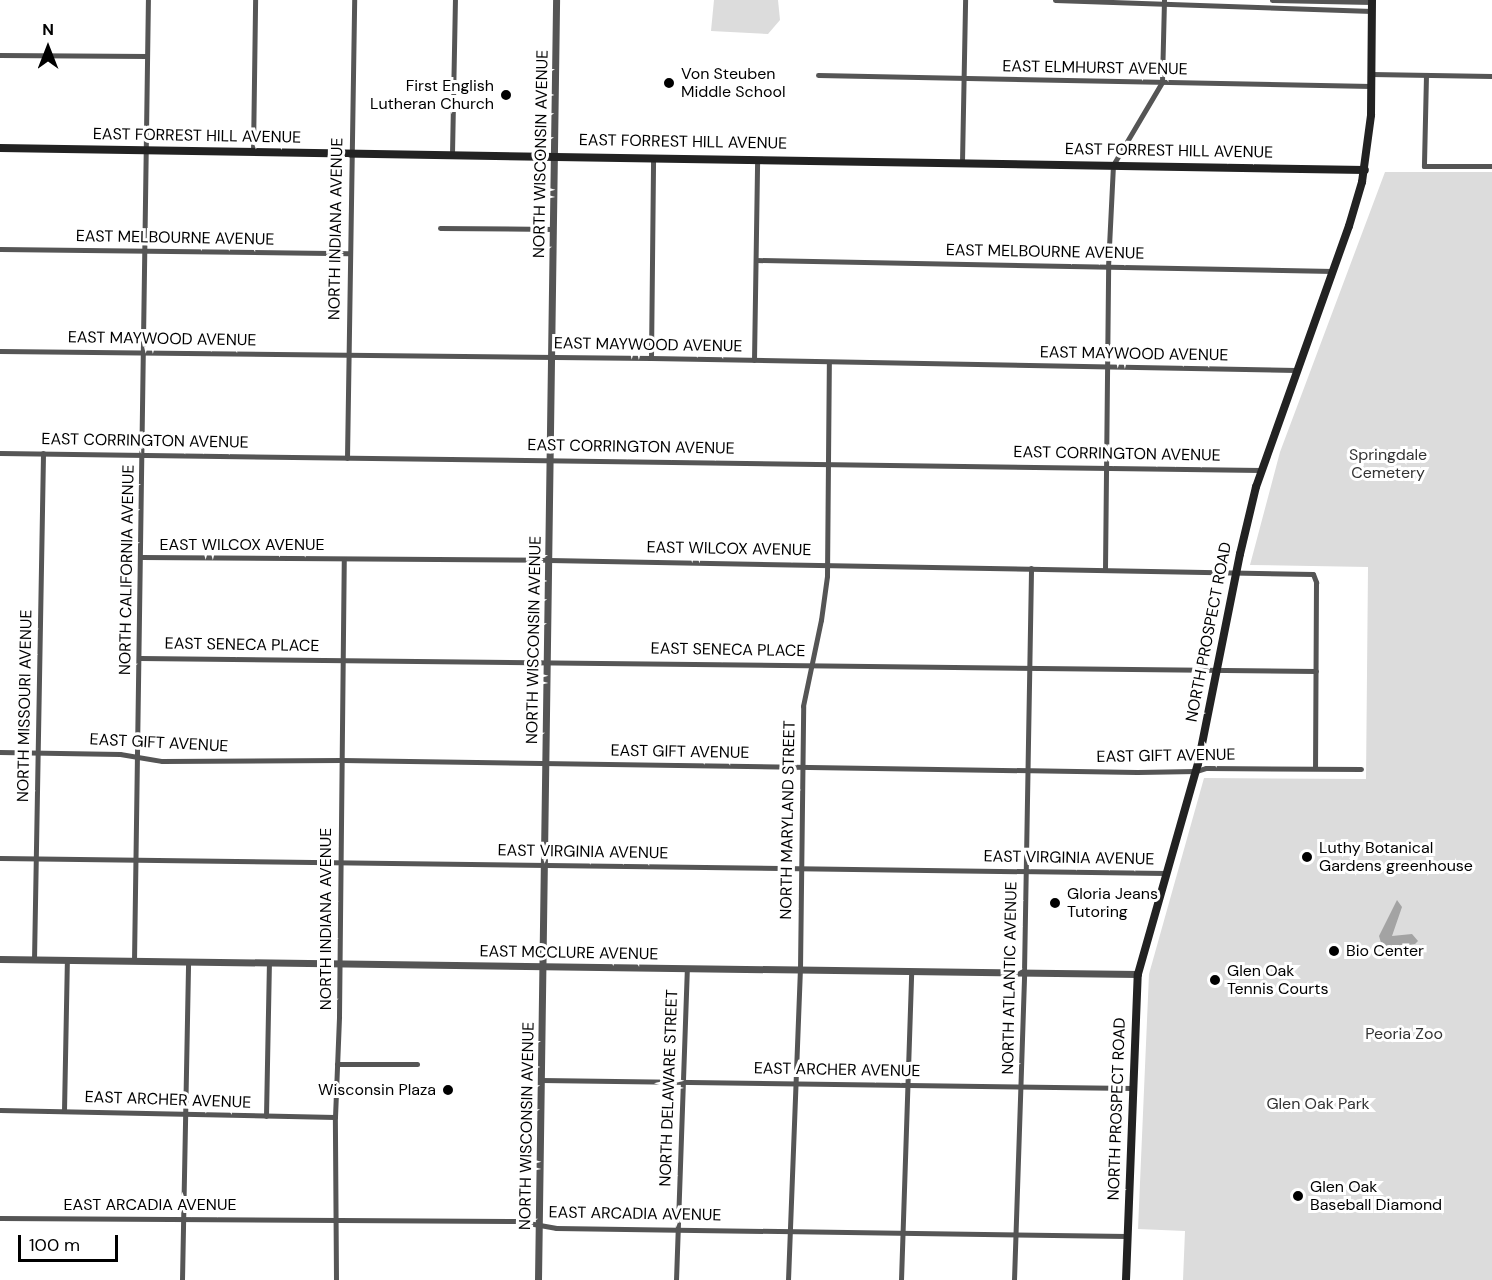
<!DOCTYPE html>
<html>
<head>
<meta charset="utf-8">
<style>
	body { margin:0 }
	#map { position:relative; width:1492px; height:1280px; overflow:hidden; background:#fff; font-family:"DM Sans",sans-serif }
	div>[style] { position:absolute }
	.green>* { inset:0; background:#dcdcdc }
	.water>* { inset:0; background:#a3a3a3 }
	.minor>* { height:5px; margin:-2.5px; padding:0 2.5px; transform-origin:2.5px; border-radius:2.5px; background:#555 }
	.tertiary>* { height:7px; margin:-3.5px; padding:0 3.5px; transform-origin:3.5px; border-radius:3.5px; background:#555 }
	.secondary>* { height:8px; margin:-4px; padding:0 4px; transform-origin:4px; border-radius:4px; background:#222 }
	.dots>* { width:16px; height:16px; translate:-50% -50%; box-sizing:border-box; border:3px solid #fff; border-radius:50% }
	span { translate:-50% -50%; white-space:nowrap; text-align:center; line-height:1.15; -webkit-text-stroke:6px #fff; paint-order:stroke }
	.street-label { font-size:16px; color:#000 }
	.poi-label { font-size:16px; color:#000 }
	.left { translate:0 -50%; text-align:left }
	.right { translate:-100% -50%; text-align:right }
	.park-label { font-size:16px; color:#333 }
	.north { position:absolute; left:18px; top:18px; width:60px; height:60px; -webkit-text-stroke:4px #fff; paint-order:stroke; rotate:0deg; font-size:16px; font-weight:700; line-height:24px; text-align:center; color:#000 }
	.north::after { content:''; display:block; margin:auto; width:21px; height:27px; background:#000; clip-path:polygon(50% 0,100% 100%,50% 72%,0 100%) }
	.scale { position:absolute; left:18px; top:1235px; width:100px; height:27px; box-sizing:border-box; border:3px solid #000; border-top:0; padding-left:8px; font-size:18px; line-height:21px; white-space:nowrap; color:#000; -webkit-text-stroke:4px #fff; paint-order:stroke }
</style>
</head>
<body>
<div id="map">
	<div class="green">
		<div style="clip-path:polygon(714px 0,778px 0,780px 20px,768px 34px,711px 31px)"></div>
		<div style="clip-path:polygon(1385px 172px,1492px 172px,1492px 1280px,1183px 1280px,1185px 1231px,1138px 1229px,1149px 974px,1204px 778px,1366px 779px,1368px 567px,1250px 565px,1280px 452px)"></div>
	</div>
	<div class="water">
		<div style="clip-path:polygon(1397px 900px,1402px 907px,1392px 936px,1412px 934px,1418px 941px,1415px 944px,1388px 948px,1382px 946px,1379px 936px)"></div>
	</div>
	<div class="minor">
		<div style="left:1055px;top:0;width:317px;rotate:2deg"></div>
		<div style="left:1272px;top:0;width:100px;rotate:1.1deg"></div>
		<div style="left:0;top:55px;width:147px;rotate:0.4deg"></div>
		<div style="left:1371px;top:74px;width:121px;rotate:0.9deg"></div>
		<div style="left:818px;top:75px;width:553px;rotate:1.14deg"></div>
		<div style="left:1426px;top:75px;width:91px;rotate:91.3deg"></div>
		<div style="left:1424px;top:166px;width:68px"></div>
		<div style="left:253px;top:152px;width:152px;rotate:-89.2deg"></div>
		<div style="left:452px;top:154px;width:154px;rotate:-88.9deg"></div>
		<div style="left:962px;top:162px;width:162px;rotate:-88.9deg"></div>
		<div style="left:440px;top:228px;width:113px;rotate:0.5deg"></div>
		<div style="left:0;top:249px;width:349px;rotate:0.7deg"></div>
		<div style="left:756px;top:260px;width:577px;rotate:1.09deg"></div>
		<div style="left:0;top:351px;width:651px;rotate:0.62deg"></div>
		<div style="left:651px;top:358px;width:645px;rotate:1.07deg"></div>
		<div style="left:651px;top:358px;width:201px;rotate:-89.4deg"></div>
		<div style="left:754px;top:360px;width:201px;rotate:-89.1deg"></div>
		<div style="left:0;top:453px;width:1261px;rotate:0.77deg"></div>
		<div style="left:347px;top:458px;width:458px;rotate:-89.1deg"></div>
		<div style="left:141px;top:557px;width:408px;rotate:0.4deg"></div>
		<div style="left:549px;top:560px;width:764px;rotate:1.05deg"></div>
		<div style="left:1313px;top:574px;width:9px;rotate:69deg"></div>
		<div style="left:1316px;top:582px;width:186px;rotate:90.3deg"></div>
		<div style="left:1105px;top:569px;width:302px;rotate:-89.4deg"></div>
		<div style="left:1108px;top:267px;width:102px;rotate:-87.2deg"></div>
		<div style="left:1113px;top:165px;width:96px;rotate:-59.4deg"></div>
		<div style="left:1162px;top:82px;width:82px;rotate:-88.6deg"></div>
		<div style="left:140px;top:658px;width:1176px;rotate:0.63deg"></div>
		<div style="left:0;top:752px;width:120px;rotate:1deg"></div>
		<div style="left:120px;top:754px;width:43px;rotate:9.5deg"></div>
		<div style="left:162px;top:761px;width:180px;rotate:-0.3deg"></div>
		<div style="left:342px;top:760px;width:795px;rotate:0.86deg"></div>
		<div style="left:1137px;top:772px;width:59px;rotate:-1deg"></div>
		<div style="left:1196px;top:771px;width:10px;rotate:-17deg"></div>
		<div style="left:1206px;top:768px;width:155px;rotate:0.4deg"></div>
		<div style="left:0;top:858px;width:1166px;rotate:0.74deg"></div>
		<div style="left:34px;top:960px;width:507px;rotate:-88.98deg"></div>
		<div style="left:134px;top:961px;width:961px;rotate:-89.17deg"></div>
		<div style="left:337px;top:1064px;width:80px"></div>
		<div style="left:541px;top:1080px;width:591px;rotate:0.78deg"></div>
		<div style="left:0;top:1110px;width:335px;rotate:1.2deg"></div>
		<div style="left:64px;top:1111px;width:151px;rotate:-88.9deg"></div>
		<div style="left:266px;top:1116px;width:153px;rotate:-88.9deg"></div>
		<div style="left:0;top:1218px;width:517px;rotate:0.33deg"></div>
		<div style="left:517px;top:1221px;width:40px;rotate:10deg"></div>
		<div style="left:556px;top:1228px;width:571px;rotate:0.8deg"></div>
		<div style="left:182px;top:1280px;width:319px;rotate:-88.9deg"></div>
		<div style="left:336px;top:1280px;width:163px;rotate:-90.4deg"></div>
		<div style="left:335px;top:1117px;width:101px;rotate:-87.7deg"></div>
		<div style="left:339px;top:1016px;width:457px;rotate:-89.4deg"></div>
		<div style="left:676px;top:1280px;width:312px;rotate:-88deg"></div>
		<div style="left:788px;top:1280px;width:311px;rotate:-87.8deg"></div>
		<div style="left:800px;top:969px;width:263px;rotate:-89.3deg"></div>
		<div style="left:803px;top:706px;width:88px;rotate:-78.2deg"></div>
		<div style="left:821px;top:620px;width:44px;rotate:-82.2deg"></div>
		<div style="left:827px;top:576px;width:214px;rotate:-89.5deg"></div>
		<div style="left:901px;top:1280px;width:309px;rotate:-88.1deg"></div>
		<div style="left:1014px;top:1280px;width:308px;rotate:-88.1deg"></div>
		<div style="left:1024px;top:972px;width:404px;rotate:-89deg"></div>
	</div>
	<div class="tertiary">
		<div style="left:0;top:959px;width:1138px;rotate:0.76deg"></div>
		<div style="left:538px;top:1280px;width:1280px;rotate:-89.19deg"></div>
	</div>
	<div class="secondary">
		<div style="left:0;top:148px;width:1365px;rotate:0.92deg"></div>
		<div style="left:1126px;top:1280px;width:306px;rotate:-87.8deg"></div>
		<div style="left:1138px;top:974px;width:218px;rotate:-74.1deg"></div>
		<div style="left:1198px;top:764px;width:214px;rotate:-78.7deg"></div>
		<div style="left:1240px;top:554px;width:69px;rotate:-76.6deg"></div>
		<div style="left:1256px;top:487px;width:277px;rotate:-70.4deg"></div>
		<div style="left:1349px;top:226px;width:46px;rotate:-73.5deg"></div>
		<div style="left:1362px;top:182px;width:68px;rotate:-82.3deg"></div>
		<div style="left:1371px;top:115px;width:115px;rotate:-89.5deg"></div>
	</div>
	<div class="dots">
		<div style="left:669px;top:83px;background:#000"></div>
		<div style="left:506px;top:95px;background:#000"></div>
		<div style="left:1307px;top:857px;background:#000"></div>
		<div style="left:1055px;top:903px;background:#000"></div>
		<div style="left:1334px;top:951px;background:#000"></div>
		<div style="left:1215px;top:980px;background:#000"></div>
		<div style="left:448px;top:1090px;background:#000"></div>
		<div style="left:1298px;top:1196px;background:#000"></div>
	</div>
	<div class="street-label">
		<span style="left:1095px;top:68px;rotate:1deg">EAST ELMHURST AVENUE</span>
		<span style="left:197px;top:136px;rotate:1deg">EAST FORREST HILL AVENUE</span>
		<span style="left:683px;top:142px;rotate:1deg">EAST FORREST HILL AVENUE</span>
		<span style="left:1169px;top:151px;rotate:1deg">EAST FORREST HILL AVENUE</span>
		<span style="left:541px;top:154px;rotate:-89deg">NORTH WISCONSIN AVENUE</span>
		<span style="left:336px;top:229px;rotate:-89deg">NORTH INDIANA AVENUE</span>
		<span style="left:175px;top:238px;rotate:1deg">EAST MELBOURNE AVENUE</span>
		<span style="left:1045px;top:252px;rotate:1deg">EAST MELBOURNE AVENUE</span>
		<span style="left:162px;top:339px;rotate:1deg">EAST MAYWOOD AVENUE</span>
		<span style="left:648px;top:345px;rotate:1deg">EAST MAYWOOD AVENUE</span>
		<span style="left:1134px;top:354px;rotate:1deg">EAST MAYWOOD AVENUE</span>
		<span style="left:145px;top:441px;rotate:1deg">EAST CORRINGTON AVENUE</span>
		<span style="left:631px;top:447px;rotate:1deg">EAST CORRINGTON AVENUE</span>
		<span style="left:1117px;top:454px;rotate:1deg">EAST CORRINGTON AVENUE</span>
		<span style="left:242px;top:545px">EAST WILCOX AVENUE</span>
		<span style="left:729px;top:549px;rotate:1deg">EAST WILCOX AVENUE</span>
		<span style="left:127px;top:570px;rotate:-89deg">NORTH CALIFORNIA AVENUE</span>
		<span style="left:1209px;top:632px;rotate:-79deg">NORTH PROSPECT ROAD</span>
		<span style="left:534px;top:640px;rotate:-89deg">NORTH WISCONSIN AVENUE</span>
		<span style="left:242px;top:645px;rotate:1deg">EAST SENECA PLACE</span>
		<span style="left:728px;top:650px;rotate:1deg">EAST SENECA PLACE</span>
		<span style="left:25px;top:706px;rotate:-89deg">NORTH MISSOURI AVENUE</span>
		<span style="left:159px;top:743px;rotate:3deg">EAST GIFT AVENUE</span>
		<span style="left:680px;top:752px;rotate:1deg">EAST GIFT AVENUE</span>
		<span style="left:1166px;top:756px;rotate:-1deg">EAST GIFT AVENUE</span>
		<span style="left:788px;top:820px;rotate:-89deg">NORTH MARYLAND STREET</span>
		<span style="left:583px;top:852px;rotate:1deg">EAST VIRGINIA AVENUE</span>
		<span style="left:1069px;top:858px;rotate:1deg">EAST VIRGINIA AVENUE</span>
		<span style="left:326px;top:919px;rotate:-90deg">NORTH INDIANA AVENUE</span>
		<span style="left:569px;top:953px;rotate:1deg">EAST MCCLURE AVENUE</span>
		<span style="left:1010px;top:978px;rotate:-89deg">NORTH ATLANTIC AVENUE</span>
		<span style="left:837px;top:1070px;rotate:1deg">EAST ARCHER AVENUE</span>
		<span style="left:669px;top:1088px;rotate:-88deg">NORTH DELAWARE STREET</span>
		<span style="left:168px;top:1100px;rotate:2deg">EAST ARCHER AVENUE</span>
		<span style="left:1117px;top:1109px;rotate:-88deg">NORTH PROSPECT ROAD</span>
		<span style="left:527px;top:1126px;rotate:-89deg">NORTH WISCONSIN AVENUE</span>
		<span style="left:150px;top:1205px">EAST ARCADIA AVENUE</span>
		<span style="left:635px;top:1214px;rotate:1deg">EAST ARCADIA AVENUE</span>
	</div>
	<div class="poi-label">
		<span class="left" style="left:681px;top:83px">Von Steuben<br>Middle School</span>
		<span class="right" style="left:494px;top:95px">First English<br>Lutheran Church</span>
		<span class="left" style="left:1319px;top:857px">Luthy Botanical<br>Gardens greenhouse</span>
		<span class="left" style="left:1067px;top:903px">Gloria Jeans<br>Tutoring</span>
		<span class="left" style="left:1346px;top:951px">Bio Center</span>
		<span class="left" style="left:1227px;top:980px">Glen Oak<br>Tennis Courts</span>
		<span class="right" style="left:436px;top:1090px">Wisconsin Plaza</span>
		<span class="left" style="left:1310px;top:1196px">Glen Oak<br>Baseball Diamond</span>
	</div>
	<div class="park-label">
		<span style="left:1388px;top:464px">Springdale<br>Cemetery</span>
		<span style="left:1404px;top:1034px">Peoria Zoo</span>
		<span style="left:1318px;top:1104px">Glen Oak Park</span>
	</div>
	<div class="north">N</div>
	<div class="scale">100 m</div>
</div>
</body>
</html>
